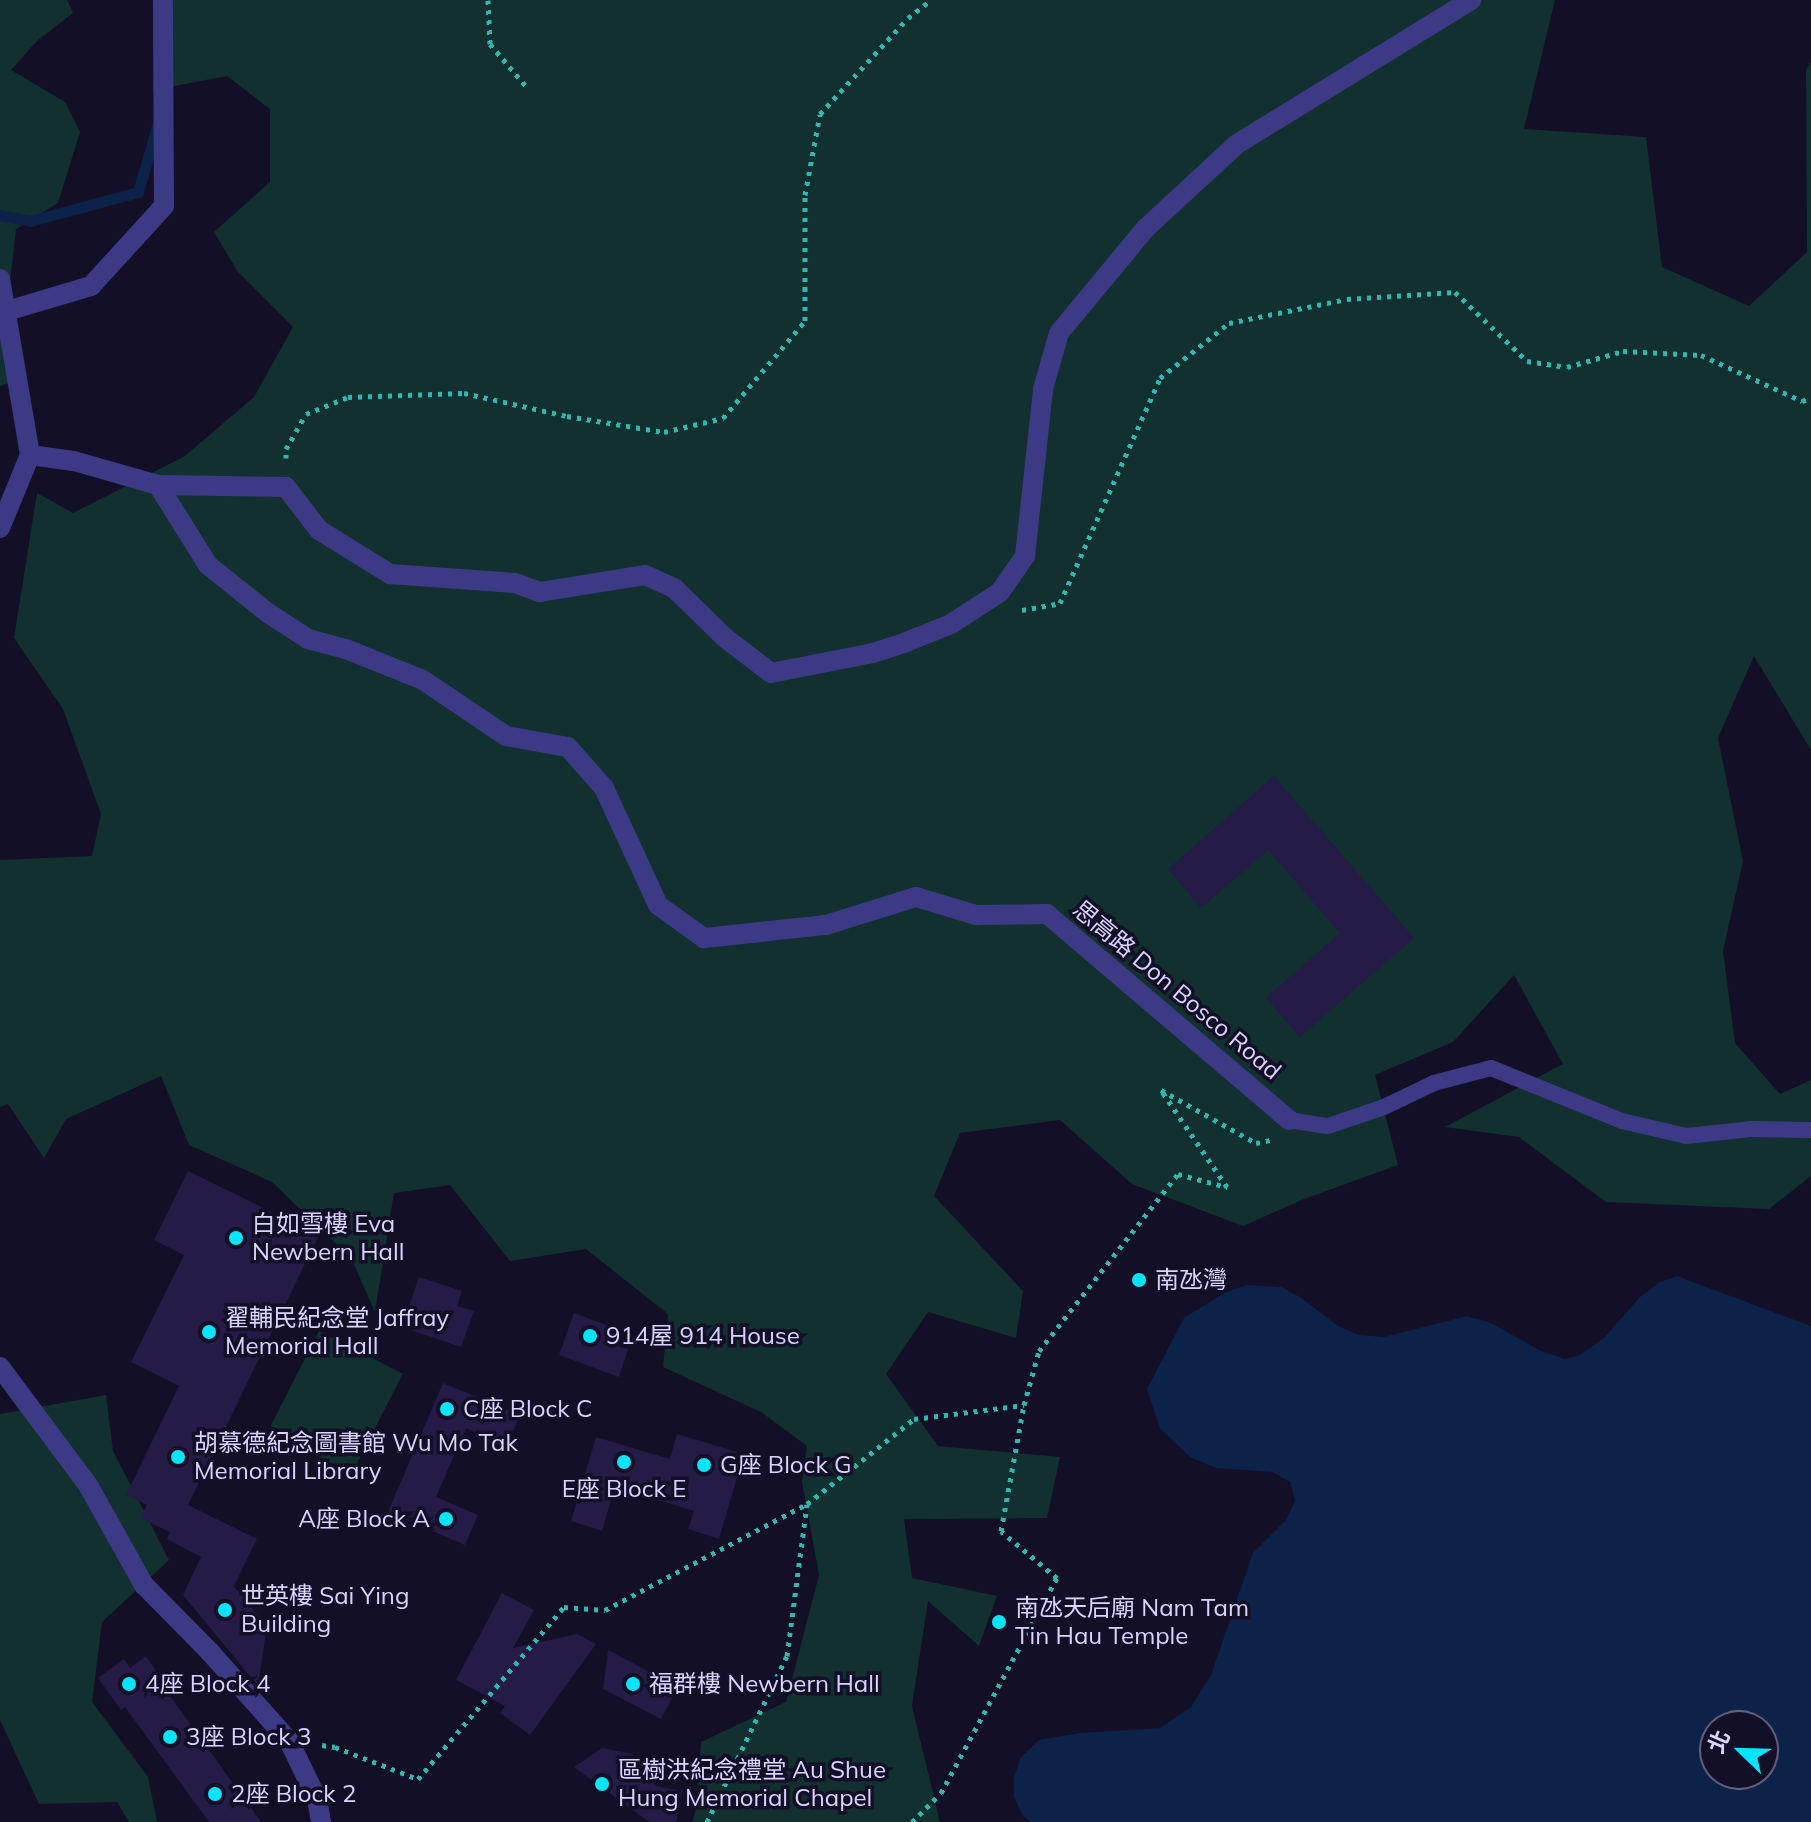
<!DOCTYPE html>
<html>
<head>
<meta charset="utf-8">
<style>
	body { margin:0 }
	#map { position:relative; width:1811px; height:1822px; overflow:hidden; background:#130f26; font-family:Mulish,"Noto Sans TC",sans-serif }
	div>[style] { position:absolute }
	.green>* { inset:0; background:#12302f; transform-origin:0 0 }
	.water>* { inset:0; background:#0c2248 }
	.stream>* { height:11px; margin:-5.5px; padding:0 5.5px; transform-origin:5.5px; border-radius:5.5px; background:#0c2248 }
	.building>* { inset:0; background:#241b47 }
	.path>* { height:5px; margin-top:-2.5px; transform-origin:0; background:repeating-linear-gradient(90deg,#2fb8b0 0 4px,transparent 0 10px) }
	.lane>* { height:16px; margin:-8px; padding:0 8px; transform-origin:8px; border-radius:8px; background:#3d3a85 }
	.street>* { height:20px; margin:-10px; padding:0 10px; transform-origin:10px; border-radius:10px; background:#3d3a85 }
	.dots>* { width:22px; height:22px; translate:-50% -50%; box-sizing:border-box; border:4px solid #130f26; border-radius:50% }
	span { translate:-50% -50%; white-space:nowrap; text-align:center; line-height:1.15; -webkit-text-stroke:7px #130f26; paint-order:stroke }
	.street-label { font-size:24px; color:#d9d4ff }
	.poi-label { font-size:24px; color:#d9d4ff }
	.left { translate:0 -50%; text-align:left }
	.right { translate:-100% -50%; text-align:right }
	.north { position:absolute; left:1699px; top:1710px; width:80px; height:80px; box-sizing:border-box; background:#130f26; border:2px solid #625e7d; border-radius:50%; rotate:293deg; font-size:22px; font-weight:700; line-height:32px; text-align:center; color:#d9d4ff }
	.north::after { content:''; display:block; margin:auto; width:28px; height:36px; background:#00e5ff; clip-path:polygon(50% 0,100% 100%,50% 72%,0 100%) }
</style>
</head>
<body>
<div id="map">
	<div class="green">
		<div style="clip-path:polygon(0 0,67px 0,73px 13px,37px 41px,11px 70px,65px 102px,80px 132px,58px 203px,16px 229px,9px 291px,18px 380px,0 386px)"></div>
		<div style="clip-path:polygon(159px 0,1555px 0,1524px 129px,1646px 137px,1662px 267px,1749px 306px,1807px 252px,1806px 70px,1811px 62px,1811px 750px,1754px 656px,1718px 738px,1743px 861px,1723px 951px,1735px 1043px,1780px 1094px,1811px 1080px,1811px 1176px,1769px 1209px,1606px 1202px,1519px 1137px,1445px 1127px,1563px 1064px,1514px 975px,1453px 1042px,1375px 1075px,1398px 1165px,1304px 1199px,1243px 1226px,1132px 1184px,1060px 1120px,960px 1133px,934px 1196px,1023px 1291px,1016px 1338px,928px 1312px,886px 1374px,938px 1446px,1060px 1457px,1047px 1518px,904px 1519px,912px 1578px,997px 1596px,979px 1646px,928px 1601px,912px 1706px,940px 1822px,692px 1822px,697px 1807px,701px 1742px,786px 1702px,819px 1575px,802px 1482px,807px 1446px,761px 1412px,663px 1367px,668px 1314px,586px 1249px,510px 1261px,450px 1185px,394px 1193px,375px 1312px,351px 1258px,272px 1182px,189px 1145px,161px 1076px,66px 1119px,44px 1158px,8px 1104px,0 1107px,0 860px,92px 856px,101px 814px,63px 709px,14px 638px,37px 493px,73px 513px,185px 456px,254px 397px,293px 327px,238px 272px,214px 232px,270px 182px,270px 109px,227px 76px,153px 90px)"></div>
		<div style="left:319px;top:1331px;width:94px;height:112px;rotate:27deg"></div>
		<div style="clip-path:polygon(106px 1395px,113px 1451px,169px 1560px,102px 1622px,92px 1702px,148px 1777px,157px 1822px,129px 1822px,117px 1802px,39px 1804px,0 1720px,0 1414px)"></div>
	</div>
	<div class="water">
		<div style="clip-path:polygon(evenodd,1677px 1276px,1811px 1326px,1811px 1822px,1031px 1822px,1023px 1816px,1014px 1797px,1014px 1777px,1021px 1757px,1039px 1740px,1080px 1733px,1160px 1728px,1191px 1707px,1211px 1675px,1253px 1553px,1286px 1520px,1295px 1501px,1290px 1482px,1272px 1472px,1216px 1468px,1190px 1457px,1160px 1428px,1147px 1389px,1184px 1318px,1224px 1293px,1247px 1285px,1281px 1287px,1300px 1297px,1338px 1326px,1359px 1335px,1384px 1337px,1467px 1316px,1491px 1323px,1541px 1351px,1565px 1359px,1580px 1355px,1604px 1338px,1640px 1297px,1660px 1282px,1677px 1276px,1715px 1726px,1763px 1726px,1763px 1774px,1715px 1774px,1715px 1726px)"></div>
	</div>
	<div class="stream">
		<div style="left:0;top:215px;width:31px;rotate:11deg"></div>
		<div style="left:30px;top:221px;width:112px;rotate:-15deg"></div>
		<div style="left:138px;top:192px;width:69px;rotate:-73.9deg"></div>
	</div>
	<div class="building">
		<div style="clip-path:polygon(1274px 776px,1414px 938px,1300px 1037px,1266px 998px,1340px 933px,1268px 850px,1201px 908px,1168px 869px)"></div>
		<div style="clip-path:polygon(188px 1171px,319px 1235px,188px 1505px,257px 1539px,234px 1586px,267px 1626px,258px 1686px,183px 1595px,201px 1557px,167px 1539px,170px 1532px,140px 1518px,147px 1505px,126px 1495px,179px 1386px,131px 1362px,184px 1255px,154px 1240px)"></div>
		<div style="clip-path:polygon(419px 1277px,462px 1291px,457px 1306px,474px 1311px,461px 1347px,402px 1327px)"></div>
		<div style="clip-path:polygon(574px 1313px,617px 1329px,611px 1343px,628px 1349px,619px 1377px,559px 1355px)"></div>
		<div style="clip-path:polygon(443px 1383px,520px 1415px,507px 1446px,466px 1428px,436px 1497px,478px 1515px,465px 1545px,388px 1512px)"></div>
		<div style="clip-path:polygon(677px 1434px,744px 1454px,719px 1539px,688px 1529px,694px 1511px,615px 1487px,602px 1531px,571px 1521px,596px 1437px,670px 1459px)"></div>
		<div style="clip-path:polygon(502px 1593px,534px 1610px,513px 1648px,577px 1634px,596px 1644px,530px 1735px,500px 1713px,505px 1706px,456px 1680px)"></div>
		<div style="clip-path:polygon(608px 1650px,678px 1687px,661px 1719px,603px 1689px)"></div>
		<div style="clip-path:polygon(146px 1656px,162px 1680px,160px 1682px,261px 1822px,209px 1822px,125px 1707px,121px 1710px,98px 1678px,124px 1659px,130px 1668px)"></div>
		<div style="clip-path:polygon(602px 1748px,633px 1754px,656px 1786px,682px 1791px,676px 1822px,649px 1822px,574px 1767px)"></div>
	</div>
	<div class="path">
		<div style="left:488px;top:0;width:44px;rotate:87.4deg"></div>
		<div style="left:490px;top:44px;width:55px;rotate:49.4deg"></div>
		<div style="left:286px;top:458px;width:9px;rotate:-90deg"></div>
		<div style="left:286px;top:449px;width:40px;rotate:-60.3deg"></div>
		<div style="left:306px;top:414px;width:45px;rotate:-22deg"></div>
		<div style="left:348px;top:397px;width:116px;rotate:-2deg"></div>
		<div style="left:464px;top:393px;width:106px;rotate:12.6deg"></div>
		<div style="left:567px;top:416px;width:98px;rotate:9.4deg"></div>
		<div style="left:664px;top:432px;width:61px;rotate:-13.3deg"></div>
		<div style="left:723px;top:418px;width:127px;rotate:-49.8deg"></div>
		<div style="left:805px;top:321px;width:126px;rotate:-90deg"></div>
		<div style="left:805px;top:195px;width:82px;rotate:-79.5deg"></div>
		<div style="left:820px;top:114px;width:130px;rotate:-47.5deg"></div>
		<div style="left:908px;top:18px;width:29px;rotate:-38deg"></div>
		<div style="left:1022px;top:610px;width:39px;rotate:-10deg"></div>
		<div style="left:1060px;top:603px;width:246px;rotate:-66deg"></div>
		<div style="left:1160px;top:378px;width:88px;rotate:-38.6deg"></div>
		<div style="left:1229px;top:323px;width:120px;rotate:-11.5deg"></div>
		<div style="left:1347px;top:299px;width:108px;rotate:-3.7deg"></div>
		<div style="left:1455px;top:292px;width:100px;rotate:43.8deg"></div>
		<div style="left:1527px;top:361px;width:40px;rotate:8.5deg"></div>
		<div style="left:1567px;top:367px;width:58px;rotate:-15.9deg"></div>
		<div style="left:1623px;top:351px;width:78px;rotate:2.9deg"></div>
		<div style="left:1701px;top:355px;width:111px;rotate:24.5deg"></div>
		<div style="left:1802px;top:401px;width:9px;rotate:-18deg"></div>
		<div style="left:322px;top:1745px;width:13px;rotate:9deg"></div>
		<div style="left:335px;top:1747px;width:89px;rotate:21.1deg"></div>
		<div style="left:418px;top:1779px;width:226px;rotate:-49.7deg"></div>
		<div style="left:564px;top:1607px;width:41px;rotate:4.2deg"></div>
		<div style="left:605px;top:1610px;width:228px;rotate:-27.7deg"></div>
		<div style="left:707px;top:1822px;width:184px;rotate:-64.3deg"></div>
		<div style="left:787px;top:1656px;width:153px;rotate:-82.5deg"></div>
		<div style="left:807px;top:1504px;width:137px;rotate:-38.5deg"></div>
		<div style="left:914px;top:1419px;width:111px;rotate:-7.3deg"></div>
		<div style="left:1024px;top:1405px;width:56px;rotate:-74.5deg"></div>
		<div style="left:1039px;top:1351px;width:225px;rotate:-51.9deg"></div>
		<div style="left:1178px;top:1174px;width:51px;rotate:14.9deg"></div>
		<div style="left:1227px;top:1187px;width:117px;rotate:-124.2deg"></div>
		<div style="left:1161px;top:1090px;width:109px;rotate:29.2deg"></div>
		<div style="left:1256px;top:1143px;width:14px;rotate:-12deg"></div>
		<div style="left:912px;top:1822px;width:41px;rotate:-45deg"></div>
		<div style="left:941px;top:1793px;width:244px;rotate:-61.7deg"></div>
		<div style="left:1057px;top:1578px;width:73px;rotate:-140deg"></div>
		<div style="left:1001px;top:1531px;width:128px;rotate:-79.7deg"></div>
	</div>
	<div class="lane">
		<div style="left:1289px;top:1120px;width:39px;rotate:9deg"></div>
		<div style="left:1328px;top:1126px;width:59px;rotate:-18.7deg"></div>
		<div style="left:1384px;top:1107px;width:55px;rotate:-25.6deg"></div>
		<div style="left:1434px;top:1083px;width:59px;rotate:-14.7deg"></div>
		<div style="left:1491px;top:1068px;width:141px;rotate:22deg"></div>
		<div style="left:1622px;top:1121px;width:66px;rotate:13.2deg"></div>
		<div style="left:1686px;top:1136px;width:65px;rotate:-6.1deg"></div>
		<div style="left:1751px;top:1129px;width:60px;rotate:1deg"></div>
	</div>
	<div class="street">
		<div style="left:0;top:279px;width:179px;rotate:80.3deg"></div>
		<div style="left:7px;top:311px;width:88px;rotate:-16.6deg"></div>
		<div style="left:91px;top:286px;width:108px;rotate:-47.6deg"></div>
		<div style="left:164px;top:206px;width:206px;rotate:-90.3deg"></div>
		<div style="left:158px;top:485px;width:94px;rotate:58deg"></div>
		<div style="left:208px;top:565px;width:77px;rotate:38.7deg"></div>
		<div style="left:268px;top:613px;width:48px;rotate:33deg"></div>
		<div style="left:308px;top:639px;width:39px;rotate:15deg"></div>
		<div style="left:346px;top:649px;width:83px;rotate:21.9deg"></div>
		<div style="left:423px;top:680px;width:100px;rotate:34deg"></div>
		<div style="left:506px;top:736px;width:63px;rotate:10.1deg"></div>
		<div style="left:568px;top:747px;width:55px;rotate:48.7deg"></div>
		<div style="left:604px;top:788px;width:129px;rotate:65.2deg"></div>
		<div style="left:658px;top:905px;width:57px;rotate:35.7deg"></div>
		<div style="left:704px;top:938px;width:123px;rotate:-6.1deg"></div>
		<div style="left:826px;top:925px;width:94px;rotate:-17.3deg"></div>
		<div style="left:916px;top:897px;width:63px;rotate:16.7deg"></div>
		<div style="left:976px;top:915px;width:71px;rotate:-0.8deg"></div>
		<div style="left:1047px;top:914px;width:318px;rotate:40.4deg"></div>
		<div style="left:0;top:528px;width:79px;rotate:-67.7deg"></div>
		<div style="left:30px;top:455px;width:44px;rotate:7.8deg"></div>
		<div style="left:74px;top:461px;width:87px;rotate:15.9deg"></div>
		<div style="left:158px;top:485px;width:128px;rotate:0.9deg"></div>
		<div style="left:286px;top:487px;width:54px;rotate:52.5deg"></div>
		<div style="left:319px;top:530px;width:84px;rotate:31.8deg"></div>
		<div style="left:390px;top:574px;width:125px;rotate:4.1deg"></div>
		<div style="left:515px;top:583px;width:27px;rotate:20deg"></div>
		<div style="left:540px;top:592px;width:106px;rotate:-9.2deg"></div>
		<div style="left:645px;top:575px;width:32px;rotate:24deg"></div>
		<div style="left:674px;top:588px;width:70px;rotate:44.4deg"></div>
		<div style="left:724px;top:637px;width:59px;rotate:37.5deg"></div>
		<div style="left:771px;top:673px;width:104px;rotate:-11.1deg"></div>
		<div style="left:873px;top:653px;width:35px;rotate:-18deg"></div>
		<div style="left:906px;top:642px;width:48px;rotate:-21.8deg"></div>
		<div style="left:951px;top:624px;width:59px;rotate:-33.1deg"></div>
		<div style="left:1000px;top:592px;width:44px;rotate:-55.2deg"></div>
		<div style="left:1025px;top:556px;width:168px;rotate:-83.8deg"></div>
		<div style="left:1043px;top:389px;width:58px;rotate:-74.1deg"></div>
		<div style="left:1059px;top:333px;width:136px;rotate:-50.4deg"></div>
		<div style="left:1146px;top:228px;width:124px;rotate:-42.7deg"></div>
		<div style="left:1237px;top:144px;width:275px;rotate:-31.6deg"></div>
		<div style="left:0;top:1367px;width:147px;rotate:53.3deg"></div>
		<div style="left:88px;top:1485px;width:115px;rotate:60.8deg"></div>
		<div style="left:144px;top:1585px;width:94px;rotate:45.4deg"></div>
		<div style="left:210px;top:1652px;width:119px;rotate:48.4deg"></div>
		<div style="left:289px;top:1741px;width:64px;rotate:64.2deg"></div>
		<div style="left:317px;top:1799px;width:23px;rotate:80deg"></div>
	</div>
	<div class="dots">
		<div style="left:236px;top:1238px;background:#00e5ff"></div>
		<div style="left:1139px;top:1280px;background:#00e5ff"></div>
		<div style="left:209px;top:1332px;background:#00e5ff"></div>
		<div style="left:590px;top:1336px;background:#00e5ff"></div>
		<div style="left:447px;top:1409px;background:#00e5ff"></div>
		<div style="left:178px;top:1457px;background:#00e5ff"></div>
		<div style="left:624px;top:1462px;background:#00e5ff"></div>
		<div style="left:704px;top:1465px;background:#00e5ff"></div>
		<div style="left:446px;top:1519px;background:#00e5ff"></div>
		<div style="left:225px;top:1610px;background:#00e5ff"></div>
		<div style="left:999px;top:1622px;background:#00e5ff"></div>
		<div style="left:129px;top:1684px;background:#00e5ff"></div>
		<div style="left:633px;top:1684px;background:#00e5ff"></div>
		<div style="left:170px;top:1737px;background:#00e5ff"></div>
		<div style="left:602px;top:1784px;background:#00e5ff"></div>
		<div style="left:215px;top:1794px;background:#00e5ff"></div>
	</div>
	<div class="street-label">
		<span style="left:1177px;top:990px;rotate:40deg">思高路 Don Bosco Road</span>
	</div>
	<div class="poi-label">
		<span class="left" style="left:252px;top:1238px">白如雪樓 Eva<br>Newbern Hall</span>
		<span class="left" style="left:1155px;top:1280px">南氹灣</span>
		<span class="left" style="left:225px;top:1332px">翟輔民紀念堂 Jaffray<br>Memorial Hall</span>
		<span class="left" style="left:606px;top:1336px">914屋 914 House</span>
		<span class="left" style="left:463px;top:1409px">C座 Block C</span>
		<span class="left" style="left:194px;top:1457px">胡慕德紀念圖書館 Wu Mo Tak<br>Memorial Library</span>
		<span class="left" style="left:720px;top:1465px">G座 Block G</span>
		<span style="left:624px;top:1489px">E座 Block E</span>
		<span class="right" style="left:430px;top:1519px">A座 Block A</span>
		<span class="left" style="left:241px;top:1610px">世英樓 Sai Ying<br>Building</span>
		<span class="left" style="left:1015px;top:1622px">南氹天后廟 Nam Tam<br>Tin Hau Temple</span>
		<span class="left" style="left:145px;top:1684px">4座 Block 4</span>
		<span class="left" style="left:649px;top:1684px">福群樓 Newbern Hall</span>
		<span class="left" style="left:186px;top:1737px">3座 Block 3</span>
		<span class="left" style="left:618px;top:1784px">區樹洪紀念禮堂 Au Shue<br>Hung Memorial Chapel</span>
		<span class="left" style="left:231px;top:1794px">2座 Block 2</span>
	</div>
	<div class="north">北</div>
</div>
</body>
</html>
